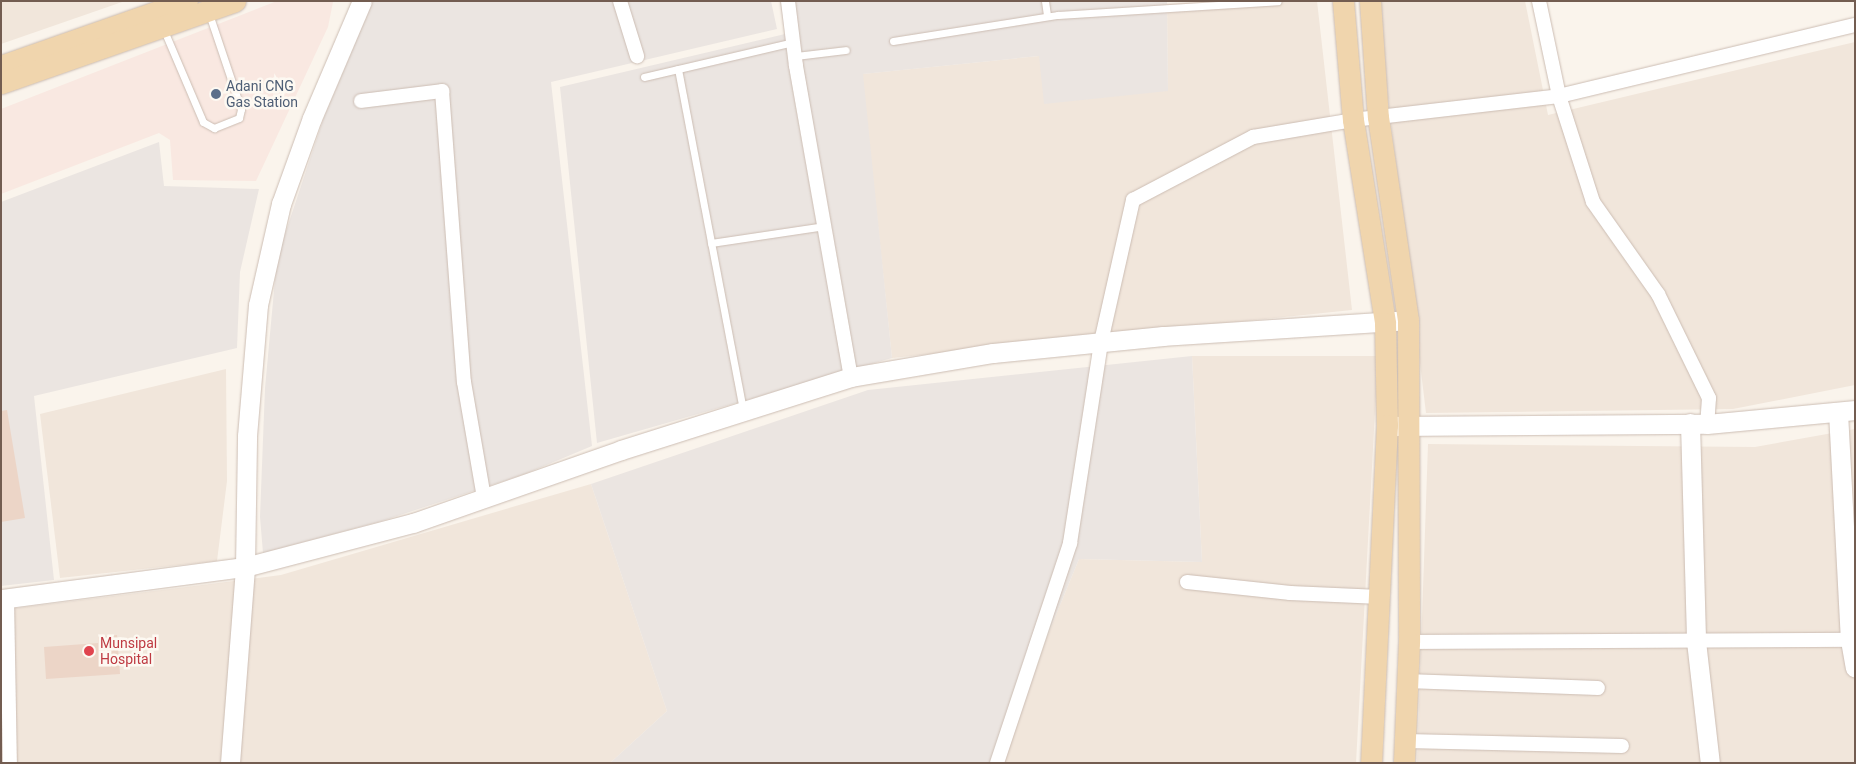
<!DOCTYPE html>
<html>
<head>
<meta charset="utf-8">
<style>
	body { margin:0 }
	#map { position:relative; width:1856px; height:764px; overflow:hidden; background:#faf4ec; font-family:Roboto,sans-serif }
	div>[style] { position:absolute }
	.residential>* { inset:0; background:#f1e6db }
	.commercial>* { inset:0; background:#f9e8e1 }
	.industrial>* { inset:0; background:#ebe5e1 }
	.building>* { inset:0; background:#ecd5c7 }
	.roads { filter:drop-shadow(0 0 1px #ccbdb3) drop-shadow(0 0 1px #ccbdb3) }
	.lane>* { height:7px; margin:-3.5px; padding:0 3.5px; transform-origin:3.5px; border-radius:3.5px; background:#fff }
	.street>* { height:14px; margin:-7px; padding:0 7px; transform-origin:7px; border-radius:7px; background:#fff }
	.secondary>* { height:19px; margin:-9.5px; padding:0 9.5px; transform-origin:9.5px; border-radius:9.5px; background:#fff }
	.primary>* { height:21px; margin:-10.5px; padding:0 10.5px; transform-origin:10.5px; border-radius:10.5px; background:#f0d5ad }
	.dots>* { width:14px; height:14px; translate:-50% -50%; box-sizing:border-box; border:2px solid #fdf9f2; border-radius:50% }
	span { translate:-50% -50%; white-space:nowrap; text-align:center; line-height:1.15; -webkit-text-stroke:5px #fdf9f2; paint-order:stroke }
	.service-label { font-size:14px; color:#4e5e75 }
	.left { translate:0 -50%; text-align:left }
	.health-label { font-size:14px; color:#be3a42 }
	.frame { position:absolute; inset:0; border:2px solid #735d51; pointer-events:none }
</style>
</head>
<body>
<div id="map">
	<div class="residential">
		<div style="clip-path:polygon(1px 1px,125px 1px,1px 44px)"></div>
		<div style="clip-path:polygon(1215px 1px,1317px 1px,1352px 310px,892px 358px,862px 74px,1039px 56px,1168px 91px,1167px 4px)"></div>
		<div style="clip-path:polygon(1381px 1px,1525px 1px,1548px 115px,1855px 42px,1855px 385px,1733px 409px,1426px 413px,1385px 72px)"></div>
		<div style="clip-path:polygon(1192px 356px,1378px 356px,1356px 763px,995px 763px,1079px 559px,1202px 562px)"></div>
		<div style="clip-path:polygon(226px 369px,227px 481px,217px 561px,60px 578px,40px 414px)"></div>
		<div style="clip-path:polygon(1855px 429px,1855px 763px,1417px 763px,1428px 444px,1755px 447px)"></div>
		<div style="clip-path:polygon(591px 484px,667px 711px,610px 763px,1px 763px,1px 610px,281px 575px)"></div>
	</div>
	<div class="commercial">
		<div style="clip-path:polygon(277px 1px,333px 2px,328px 27px,256px 181px,173px 180px,170px 140px,159px 133px,1px 194px,1px 109px)"></div>
	</div>
	<div class="industrial">
		<div style="clip-path:polygon(373px 1px,771px 1px,777px 29px,551px 82px,592px 446px,525px 474px,382px 521px,263px 553px,260px 517px,265px 388px,277px 258px,324px 117px)"></div>
		<div style="clip-path:polygon(780px 1px,1167px 1px,1168px 91px,1044px 104px,1039px 56px,863px 74px,892px 358px,597px 443px,560px 87px,785px 34px)"></div>
		<div style="clip-path:polygon(159px 142px,164px 186px,259px 189px,240px 272px,237px 348px,34px 396px,54px 580px,1px 586px,1px 202px)"></div>
		<div style="clip-path:polygon(1192px 356px,1202px 562px,1079px 559px,995px 763px,610px 763px,667px 711px,591px 484px,868px 390px)"></div>
	</div>
	<div class="building">
		<div style="clip-path:polygon(7px 410px,25px 518px,1px 522px,1px 411px)"></div>
		<div style="clip-path:polygon(117px 635px,120px 674px,46px 679px,44px 647px,98px 643px,98px 637px)"></div>
	</div>
	<div class="roads">
		<div class="lane">
			<div style="left:1045px;top:1px;width:15px;rotate:82deg"></div>
			<div style="left:163px;top:28px;width:102px;rotate:66.9deg"></div>
			<div style="left:203px;top:122px;width:13px;rotate:29deg"></div>
			<div style="left:214px;top:128px;width:27px;rotate:-22deg"></div>
			<div style="left:239px;top:118px;width:9px;rotate:-77deg"></div>
			<div style="left:241px;top:109px;width:100px;rotate:-108.6deg"></div>
			<div style="left:893px;top:41px;width:167px;rotate:-9deg"></div>
			<div style="left:1058px;top:15px;width:220px;rotate:-3.6deg"></div>
			<div style="left:795px;top:56px;width:51px;rotate:-6.7deg"></div>
			<div style="left:678px;top:69px;width:347px;rotate:79.2deg"></div>
			<div style="left:644px;top:77px;width:153px;rotate:-13.2deg"></div>
			<div style="left:711px;top:243px;width:115px;rotate:-8.5deg"></div>
		</div>
		<div class="street">
			<div style="left:620px;top:1px;width:58px;rotate:72.8deg"></div>
			<div style="left:788px;top:1px;width:65px;rotate:83deg"></div>
			<div style="left:796px;top:66px;width:316px;rotate:80deg"></div>
			<div style="left:1539px;top:1px;width:97px;rotate:78.1deg"></div>
			<div style="left:1559px;top:96px;width:111px;rotate:72.2deg"></div>
			<div style="left:1593px;top:202px;width:113px;rotate:54.8deg"></div>
			<div style="left:1658px;top:294px;width:116px;rotate:63.9deg"></div>
			<div style="left:1709px;top:398px;width:26px;rotate:94deg"></div>
			<div style="left:361px;top:101px;width:82px;rotate:-7deg"></div>
			<div style="left:442px;top:91px;width:292px;rotate:85.7deg"></div>
			<div style="left:464px;top:382px;width:118px;rotate:80.2deg"></div>
			<div style="left:1187px;top:582px;width:104px;rotate:6.1deg"></div>
			<div style="left:1290px;top:593px;width:90px;rotate:2.5deg"></div>
			<div style="left:7px;top:598px;width:165px;rotate:89deg"></div>
			<div style="left:1409px;top:642px;width:446px;rotate:-0.3deg"></div>
			<div style="left:1407px;top:681px;width:191px;rotate:2.1deg"></div>
			<div style="left:1406px;top:741px;width:216px;rotate:1.3deg"></div>
			<div style="left:997px;top:763px;width:232px;rotate:-71.6deg"></div>
			<div style="left:1070px;top:543px;width:203px;rotate:-81.2deg"></div>
			<div style="left:1101px;top:342px;width:146px;rotate:-77.3deg"></div>
			<div style="left:1133px;top:200px;width:136px;rotate:-27.7deg"></div>
			<div style="left:1253px;top:137px;width:101px;rotate:-9.6deg"></div>
			<div style="left:1353px;top:120px;width:207px;rotate:-6.6deg"></div>
			<div style="left:1559px;top:96px;width:304px;rotate:-13.5deg"></div>
		</div>
		<div class="secondary">
			<div style="left:1838px;top:412px;width:228px;rotate:87deg"></div>
			<div style="left:1850px;top:640px;width:28px;rotate:80deg"></div>
			<div style="left:1690px;top:423px;width:218px;rotate:88.4deg"></div>
			<div style="left:1696px;top:641px;width:123px;rotate:83.5deg"></div>
			<div style="left:1393px;top:426px;width:314px;rotate:-0.4deg"></div>
			<div style="left:1707px;top:424px;width:149px;rotate:-5.4deg"></div>
			<div style="left:1px;top:599px;width:246px;rotate:-7.5deg"></div>
			<div style="left:245px;top:567px;width:174px;rotate:-14.7deg"></div>
			<div style="left:413px;top:523px;width:220px;rotate:-19.3deg"></div>
			<div style="left:621px;top:450px;width:241px;rotate:-17.6deg"></div>
			<div style="left:851px;top:377px;width:144px;rotate:-9.6deg"></div>
			<div style="left:993px;top:353px;width:171px;rotate:-5.7deg"></div>
			<div style="left:1163px;top:336px;width:246px;rotate:-3.7deg"></div>
			<div style="left:230px;top:763px;width:197px;rotate:-85.6deg"></div>
			<div style="left:245px;top:567px;width:131px;rotate:-89.1deg"></div>
			<div style="left:247px;top:436px;width:131px;rotate:-85.2deg"></div>
			<div style="left:258px;top:305px;width:104px;rotate:-77.2deg"></div>
			<div style="left:281px;top:204px;width:91px;rotate:-70.2deg"></div>
			<div style="left:312px;top:118px;width:127px;rotate:-66.9deg"></div>
		</div>
		<div class="primary">
			<div style="left:1343px;top:1px;width:119px;rotate:85.2deg"></div>
			<div style="left:1353px;top:120px;width:206px;rotate:81deg"></div>
			<div style="left:1385px;top:323px;width:102px;rotate:88.9deg"></div>
			<div style="left:1387px;top:425px;width:338px;rotate:92.7deg"></div>
			<div style="left:1370px;top:1px;width:116px;rotate:86.1deg"></div>
			<div style="left:1378px;top:117px;width:205px;rotate:81.6deg"></div>
			<div style="left:1408px;top:320px;width:322px;rotate:89.8deg"></div>
			<div style="left:1409px;top:642px;width:121px;rotate:92.4deg"></div>
			<div style="left:1px;top:66px;width:197px;rotate:-19.3deg"></div>
			<div style="left:1px;top:83px;width:248px;rotate:-19.3deg"></div>
		</div>
	</div>
	<div class="dots">
		<div style="left:216px;top:94px;background:#5c6f8a"></div>
		<div style="left:89px;top:651px;background:#e0444e"></div>
	</div>
	<div class="service-label">
		<span class="left" style="left:226px;top:94px">Adani CNG<br>Gas Station</span>
	</div>
	<div class="health-label">
		<span class="left" style="left:100px;top:651px">Munsipal<br>Hospital</span>
	</div>
	<div class="frame"></div>
</div>
</body>
</html>
